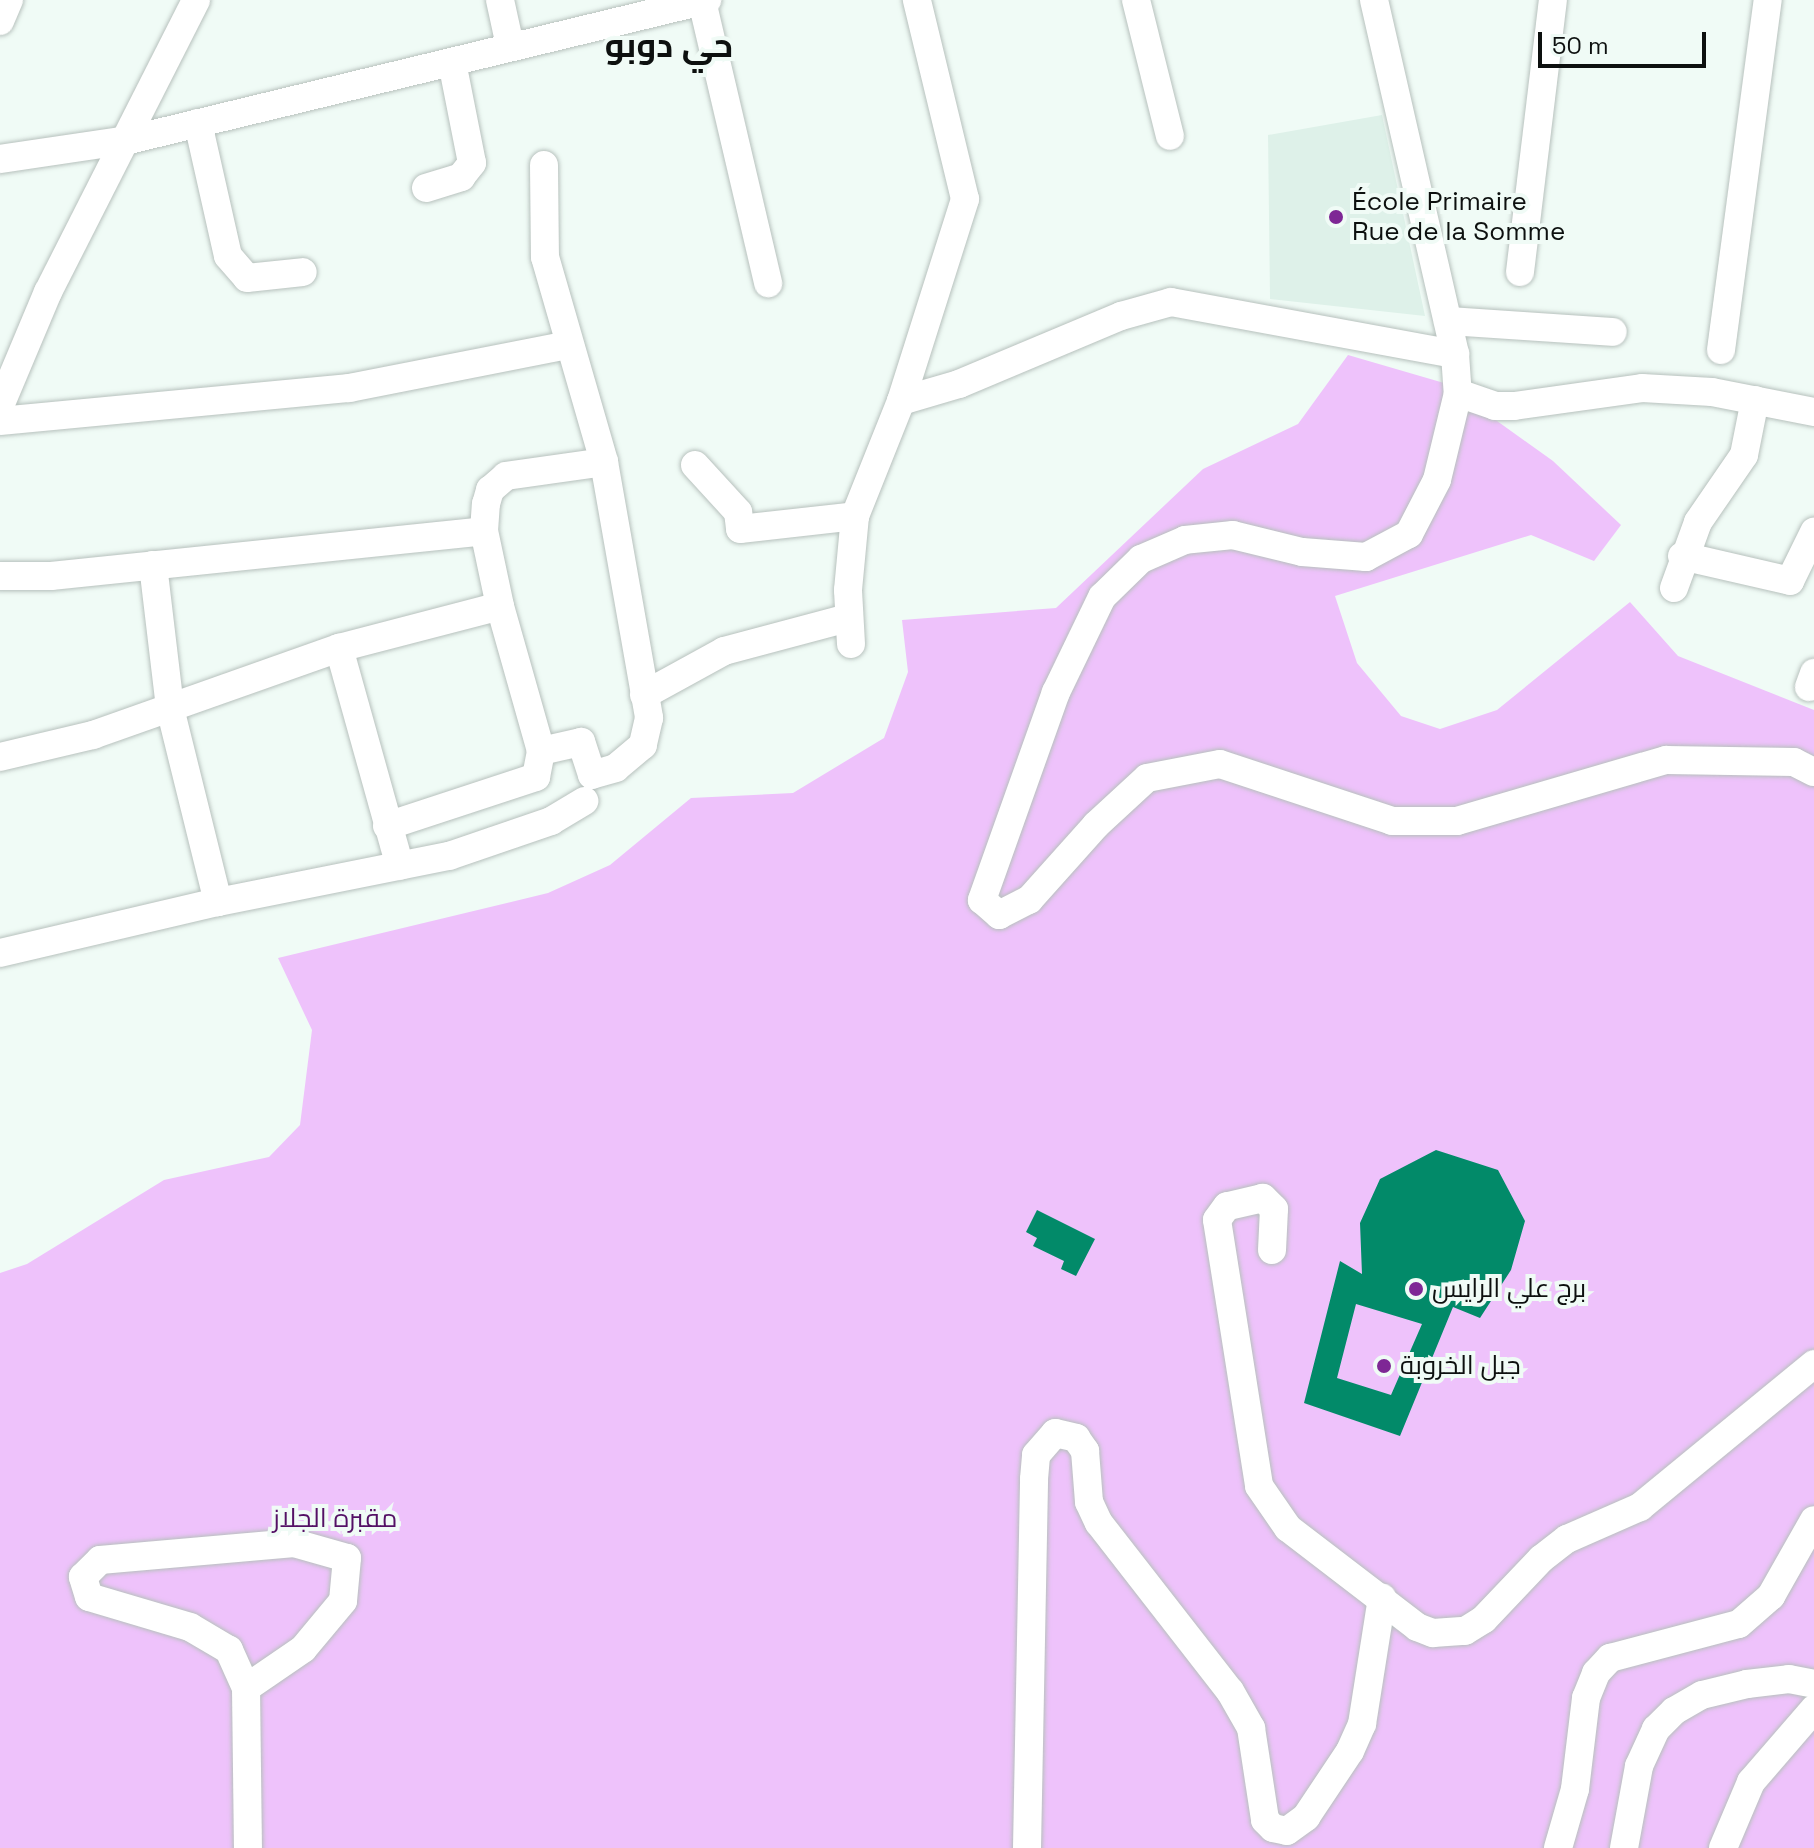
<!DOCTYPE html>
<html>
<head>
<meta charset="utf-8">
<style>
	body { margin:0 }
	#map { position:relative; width:1814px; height:1848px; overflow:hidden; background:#f0fbf6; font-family:"Space Grotesk",Cairo,sans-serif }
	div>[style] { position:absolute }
	.built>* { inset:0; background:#def1e9 }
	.green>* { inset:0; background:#eec2fb }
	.building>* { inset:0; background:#028a69 }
	.roads { filter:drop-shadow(0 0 2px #b7c1bd) drop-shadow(0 0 2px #b7c1bd) }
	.minor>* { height:28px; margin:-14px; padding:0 14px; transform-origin:14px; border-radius:14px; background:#fff }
	.dots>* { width:22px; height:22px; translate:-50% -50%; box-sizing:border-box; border:4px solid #f0fbf6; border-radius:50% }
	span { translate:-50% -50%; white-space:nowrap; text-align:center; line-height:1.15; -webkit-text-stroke:8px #f0fbf6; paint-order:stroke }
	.poi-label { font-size:26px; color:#0d100f }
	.left { translate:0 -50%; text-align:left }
	.park-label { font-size:26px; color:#541065 }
	.district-label { font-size:34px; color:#0d100f; font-weight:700 }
	.scale { position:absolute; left:1538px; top:32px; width:168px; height:36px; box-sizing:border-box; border:4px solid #0d100f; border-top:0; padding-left:10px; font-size:24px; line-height:28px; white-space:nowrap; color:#0d100f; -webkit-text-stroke:6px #f0fbf6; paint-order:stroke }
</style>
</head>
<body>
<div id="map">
	<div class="built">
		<div style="clip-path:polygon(1382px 115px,1425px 316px,1270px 299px,1268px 135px)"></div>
	</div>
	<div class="green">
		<div style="clip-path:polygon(1348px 355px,1444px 383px,1553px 461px,1621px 525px,1594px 561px,1531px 535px,1335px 596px,1357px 663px,1401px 716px,1440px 729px,1497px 710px,1630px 602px,1678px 656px,1814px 710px,1814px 1848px,0 1848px,0 1273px,27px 1264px,164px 1180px,269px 1157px,300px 1125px,312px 1030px,278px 958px,548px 893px,610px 865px,691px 798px,793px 793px,884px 738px,908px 672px,902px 620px,1056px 608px,1203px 469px,1298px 424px)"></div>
	</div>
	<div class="building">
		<div style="clip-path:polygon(evenodd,1436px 1150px,1498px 1170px,1525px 1221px,1511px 1270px,1480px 1318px,1453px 1307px,1400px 1436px,1304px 1403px,1340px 1261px,1362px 1274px,1360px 1223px,1380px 1179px,1436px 1150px,1356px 1304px,1422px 1324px,1391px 1395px,1337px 1378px,1356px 1304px)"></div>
		<div style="clip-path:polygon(1037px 1210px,1095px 1239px,1076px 1276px,1061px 1269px,1064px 1261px,1033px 1246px,1037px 1238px,1026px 1232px)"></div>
	</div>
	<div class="roads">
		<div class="minor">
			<div style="left:500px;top:0;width:47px;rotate:77.7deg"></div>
			<div style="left:1136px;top:0;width:140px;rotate:76deg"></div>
			<div style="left:1374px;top:0;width:363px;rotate:77.1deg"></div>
			<div style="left:1455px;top:354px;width:39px;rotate:86deg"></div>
			<div style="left:1458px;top:393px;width:89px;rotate:103.6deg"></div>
			<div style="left:1437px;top:480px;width:61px;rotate:117.4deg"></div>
			<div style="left:1409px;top:534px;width:49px;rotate:151.9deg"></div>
			<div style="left:1366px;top:557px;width:64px;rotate:-175.5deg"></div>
			<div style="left:1302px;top:552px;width:71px;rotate:-166.2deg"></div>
			<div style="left:1233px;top:535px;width:48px;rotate:174.1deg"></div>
			<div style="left:1185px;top:540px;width:48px;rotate:156.6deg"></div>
			<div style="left:1141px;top:559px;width:54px;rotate:135.7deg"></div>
			<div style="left:1102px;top:597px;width:106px;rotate:115.8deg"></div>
			<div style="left:1056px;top:692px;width:221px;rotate:109.6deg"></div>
			<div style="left:982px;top:900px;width:23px;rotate:41deg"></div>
			<div style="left:999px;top:915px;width:34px;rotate:-27deg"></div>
			<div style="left:1029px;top:900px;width:101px;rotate:-48.2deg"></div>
			<div style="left:1096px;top:825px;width:69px;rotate:-42.7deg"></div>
			<div style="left:1147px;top:778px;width:74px;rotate:-10.9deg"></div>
			<div style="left:1220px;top:764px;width:181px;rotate:18.3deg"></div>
			<div style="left:1392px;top:821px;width:65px"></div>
			<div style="left:1457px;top:821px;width:218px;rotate:-16.3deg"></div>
			<div style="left:1666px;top:760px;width:128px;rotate:0.9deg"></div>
			<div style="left:1794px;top:762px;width:22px;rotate:27deg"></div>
			<div style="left:702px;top:1px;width:290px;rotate:76.8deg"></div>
			<div style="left:0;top:21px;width:23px;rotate:-67deg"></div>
			<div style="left:198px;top:123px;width:136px;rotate:77.3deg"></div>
			<div style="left:228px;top:256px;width:29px;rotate:49deg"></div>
			<div style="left:247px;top:278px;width:56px;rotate:-6.1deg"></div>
			<div style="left:0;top:159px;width:130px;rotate:-8.4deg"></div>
			<div style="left:129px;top:140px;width:595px;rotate:-13.62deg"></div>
			<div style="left:544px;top:165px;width:92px;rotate:89.4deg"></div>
			<div style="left:545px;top:257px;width:213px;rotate:73.9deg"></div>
			<div style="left:426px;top:188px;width:37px;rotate:-17deg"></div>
			<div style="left:461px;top:177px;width:18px;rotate:-52deg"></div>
			<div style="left:472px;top:163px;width:103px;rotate:-101.2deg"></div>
			<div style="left:1520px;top:272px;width:274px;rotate:-83.1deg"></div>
			<div style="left:1448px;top:321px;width:165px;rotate:3.8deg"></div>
			<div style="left:1721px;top:350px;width:353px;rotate:-82.4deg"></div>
			<div style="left:1458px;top:393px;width:39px;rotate:19deg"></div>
			<div style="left:1495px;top:406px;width:19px"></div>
			<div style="left:1514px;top:406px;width:129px;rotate:-8deg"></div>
			<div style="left:1642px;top:388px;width:70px;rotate:3.3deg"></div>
			<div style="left:1712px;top:392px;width:104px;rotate:11.1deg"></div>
			<div style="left:901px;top:401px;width:60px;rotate:-16.3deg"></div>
			<div style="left:959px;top:384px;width:176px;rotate:-22.8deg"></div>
			<div style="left:1121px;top:316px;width:52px;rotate:-15.6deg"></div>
			<div style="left:1171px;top:302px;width:289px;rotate:10.4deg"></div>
			<div style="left:0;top:406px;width:124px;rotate:-67.2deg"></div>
			<div style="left:48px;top:292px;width:327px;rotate:-63.1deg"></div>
			<div style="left:0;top:421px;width:351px;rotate:-5.4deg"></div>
			<div style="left:349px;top:388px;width:223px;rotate:-11.1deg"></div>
			<div style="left:695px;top:465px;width:64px;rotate:47.5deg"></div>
			<div style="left:738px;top:512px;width:17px;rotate:83deg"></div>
			<div style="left:740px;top:529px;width:116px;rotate:-6.4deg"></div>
			<div style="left:1682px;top:556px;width:111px;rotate:13deg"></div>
			<div style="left:1790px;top:581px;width:55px;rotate:-63.9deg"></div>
			<div style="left:153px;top:565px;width:144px;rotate:83.2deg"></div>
			<div style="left:170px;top:708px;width:200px;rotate:76.1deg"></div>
			<div style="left:0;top:576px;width:51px"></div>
			<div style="left:51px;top:576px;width:435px;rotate:-5.9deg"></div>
			<div style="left:1674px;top:588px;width:70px;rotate:-70deg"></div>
			<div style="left:1698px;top:522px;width:81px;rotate:-55.5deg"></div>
			<div style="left:1744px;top:455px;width:56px;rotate:-78.7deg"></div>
			<div style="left:851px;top:644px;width:54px;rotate:-93.2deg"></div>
			<div style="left:848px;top:590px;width:74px;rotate:-84.6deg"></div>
			<div style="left:855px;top:516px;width:124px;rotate:-68.2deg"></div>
			<div style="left:901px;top:401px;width:212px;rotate:-72.4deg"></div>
			<div style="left:965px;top:199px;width:205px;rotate:-103.6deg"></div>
			<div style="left:339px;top:648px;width:226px;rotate:74.4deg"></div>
			<div style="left:1809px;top:687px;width:15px;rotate:-70deg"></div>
			<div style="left:644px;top:695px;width:91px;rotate:-28.8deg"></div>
			<div style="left:724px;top:651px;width:128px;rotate:-14.9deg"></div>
			<div style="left:0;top:757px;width:96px;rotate:-13.3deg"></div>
			<div style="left:93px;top:735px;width:261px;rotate:-19.5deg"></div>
			<div style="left:339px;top:648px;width:166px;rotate:-14.6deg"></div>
			<div style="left:387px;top:826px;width:157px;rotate:-18.2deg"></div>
			<div style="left:536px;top:777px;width:26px;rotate:-79deg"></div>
			<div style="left:541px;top:751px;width:151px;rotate:-105.8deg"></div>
			<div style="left:500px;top:606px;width:77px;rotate:-102deg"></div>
			<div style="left:484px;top:531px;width:27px;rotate:-86deg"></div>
			<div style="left:486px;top:504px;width:15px;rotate:-74deg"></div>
			<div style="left:490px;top:490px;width:21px;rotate:-41deg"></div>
			<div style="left:506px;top:476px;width:99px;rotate:-8.1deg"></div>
			<div style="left:604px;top:462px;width:260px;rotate:80deg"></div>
			<div style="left:649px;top:718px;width:28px;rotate:103deg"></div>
			<div style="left:643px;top:745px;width:35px;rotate:140deg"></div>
			<div style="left:616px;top:768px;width:25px;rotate:164deg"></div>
			<div style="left:592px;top:775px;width:35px;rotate:-108deg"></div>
			<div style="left:581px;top:742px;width:41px;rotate:167.3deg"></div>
			<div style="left:0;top:953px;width:224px;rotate:-13.2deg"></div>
			<div style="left:218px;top:902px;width:236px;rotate:-11.3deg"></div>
			<div style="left:449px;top:856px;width:108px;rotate:-18.9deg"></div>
			<div style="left:551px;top:821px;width:39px;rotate:-31deg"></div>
			<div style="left:1272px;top:1250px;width:41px;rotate:-87.2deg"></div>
			<div style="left:1274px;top:1209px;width:16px;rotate:-135deg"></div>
			<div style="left:1263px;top:1198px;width:37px;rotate:167deg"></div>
			<div style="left:1227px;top:1206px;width:17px;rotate:126deg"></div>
			<div style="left:1217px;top:1220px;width:269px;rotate:81deg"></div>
			<div style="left:1259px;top:1486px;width:51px;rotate:55.4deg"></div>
			<div style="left:1288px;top:1528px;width:163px;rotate:37.5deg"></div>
			<div style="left:1417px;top:1627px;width:17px;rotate:21deg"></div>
			<div style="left:1433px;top:1633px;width:32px;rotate:-4deg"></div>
			<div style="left:1465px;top:1631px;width:22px;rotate:-32deg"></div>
			<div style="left:1484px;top:1619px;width:83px;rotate:-46.5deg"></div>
			<div style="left:1541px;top:1559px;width:33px;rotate:-38deg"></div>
			<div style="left:1567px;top:1539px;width:80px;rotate:-23.7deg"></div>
			<div style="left:1640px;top:1507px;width:225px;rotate:-39.4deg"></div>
			<div style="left:246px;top:1688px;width:42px;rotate:-114.1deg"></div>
			<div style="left:229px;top:1650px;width:45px;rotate:-149.5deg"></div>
			<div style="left:190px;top:1627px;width:105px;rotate:-163.5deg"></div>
			<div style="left:89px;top:1597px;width:21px;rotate:-107deg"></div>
			<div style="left:83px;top:1577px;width:24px;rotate:-45deg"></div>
			<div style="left:100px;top:1560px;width:195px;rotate:-5deg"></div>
			<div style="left:294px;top:1543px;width:55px;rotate:15.8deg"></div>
			<div style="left:347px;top:1558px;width:43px;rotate:95.3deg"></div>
			<div style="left:343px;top:1601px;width:62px;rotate:129.8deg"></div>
			<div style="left:303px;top:1649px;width:69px;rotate:145.6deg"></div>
			<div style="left:246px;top:1688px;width:160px;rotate:89.3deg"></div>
			<div style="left:1027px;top:1848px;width:369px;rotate:-88.9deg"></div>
			<div style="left:1034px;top:1479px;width:24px;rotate:-85deg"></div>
			<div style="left:1036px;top:1455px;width:29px;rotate:-49deg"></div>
			<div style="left:1055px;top:1433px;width:22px;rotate:13deg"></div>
			<div style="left:1076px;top:1438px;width:16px;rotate:55deg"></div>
			<div style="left:1085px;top:1451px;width:51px;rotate:85.5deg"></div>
			<div style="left:1089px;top:1502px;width:23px;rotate:65deg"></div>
			<div style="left:1099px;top:1523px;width:213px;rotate:52.1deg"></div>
			<div style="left:1230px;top:1691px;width:43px;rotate:60.4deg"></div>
			<div style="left:1251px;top:1728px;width:93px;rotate:81.3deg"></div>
			<div style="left:1265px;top:1820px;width:11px;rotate:45deg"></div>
			<div style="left:1273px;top:1828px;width:14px;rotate:12deg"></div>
			<div style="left:1287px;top:1831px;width:24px;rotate:-36deg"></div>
			<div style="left:1306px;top:1817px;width:79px;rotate:-56.3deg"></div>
			<div style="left:1350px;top:1751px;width:30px;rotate:-66deg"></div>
			<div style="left:1362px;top:1724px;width:128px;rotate:-81deg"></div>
			<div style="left:1558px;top:1848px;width:61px;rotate:-73.9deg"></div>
			<div style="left:1575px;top:1789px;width:92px;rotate:-83.1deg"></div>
			<div style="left:1586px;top:1698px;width:27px;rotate:-68deg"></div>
			<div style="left:1596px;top:1673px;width:21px;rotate:-47deg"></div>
			<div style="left:1610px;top:1658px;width:133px;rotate:-14.8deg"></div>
			<div style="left:1739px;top:1624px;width:43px;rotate:-41.2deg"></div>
			<div style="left:1771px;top:1596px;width:87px;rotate:-60.5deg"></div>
			<div style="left:1624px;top:1848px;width:83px;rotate:-79.6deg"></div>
			<div style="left:1639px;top:1766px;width:41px;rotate:-65.3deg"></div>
			<div style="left:1656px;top:1729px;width:25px;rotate:-45deg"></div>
			<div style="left:1674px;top:1711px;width:32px;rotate:-30deg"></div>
			<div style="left:1702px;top:1695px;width:46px;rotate:-13.7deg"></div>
			<div style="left:1747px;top:1684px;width:42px;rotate:-6.8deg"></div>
			<div style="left:1789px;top:1679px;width:25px;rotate:11deg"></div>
			<div style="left:1723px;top:1848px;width:72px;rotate:-67deg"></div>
			<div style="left:1751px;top:1782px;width:96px;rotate:-49.2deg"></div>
		</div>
	</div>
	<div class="dots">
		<div style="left:1336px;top:217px;background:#7e2795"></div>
		<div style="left:1416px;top:1289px;background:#7e2795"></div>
		<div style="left:1384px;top:1366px;background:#7e2795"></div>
	</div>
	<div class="poi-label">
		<span class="left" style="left:1352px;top:217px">École Primaire<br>Rue de la Somme</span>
		<span class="left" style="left:1432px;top:1289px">برج علي الرايس</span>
		<span class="left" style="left:1400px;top:1366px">جبل الخروبة</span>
	</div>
	<div class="park-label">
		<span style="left:335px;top:1519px">مقبرة الجلاز</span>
	</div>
	<div class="district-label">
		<span style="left:669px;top:46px">حي دوبو</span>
	</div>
	<div class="scale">50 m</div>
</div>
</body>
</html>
